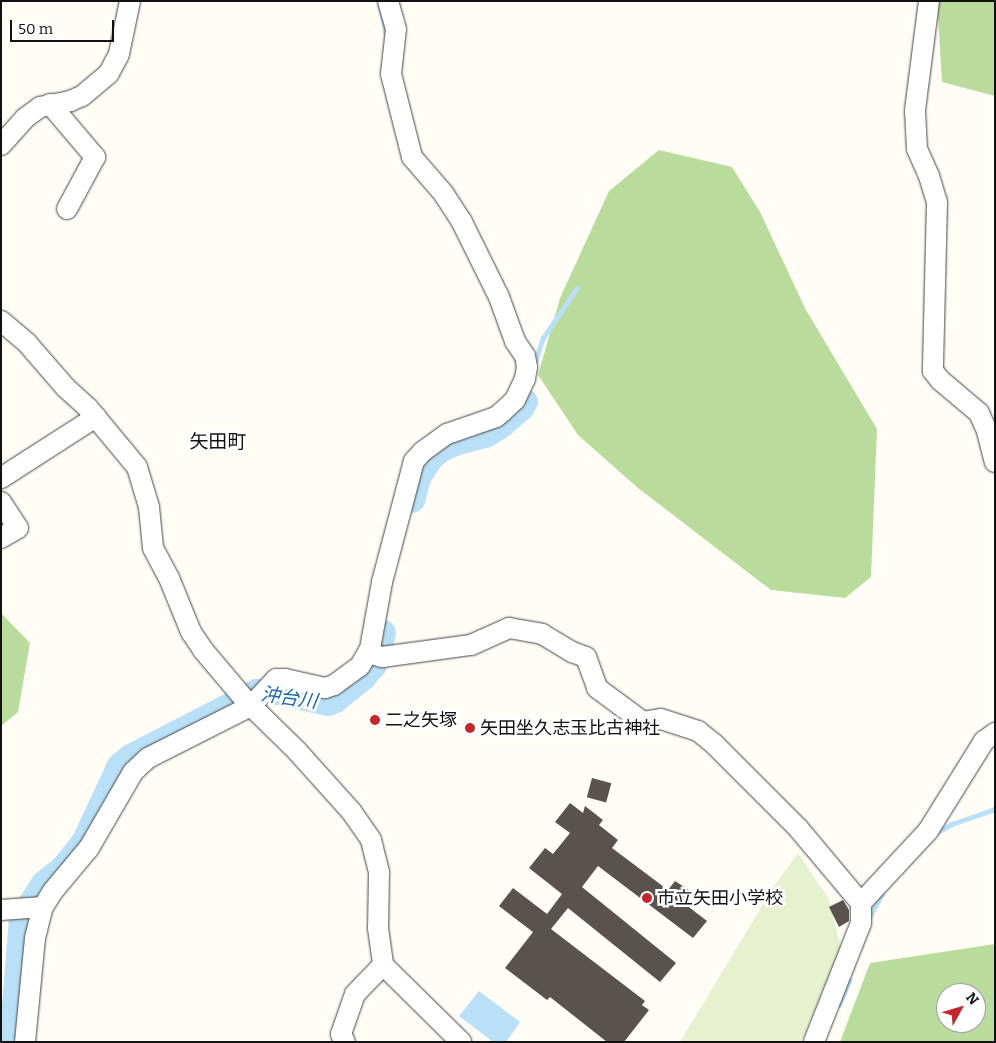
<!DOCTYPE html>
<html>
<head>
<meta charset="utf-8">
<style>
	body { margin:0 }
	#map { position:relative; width:996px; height:1043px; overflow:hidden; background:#fffdf5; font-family:Bitter,"Noto Sans JP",serif }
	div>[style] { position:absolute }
	.forest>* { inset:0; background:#b9dc9c }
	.pitch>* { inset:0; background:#e6f2cf }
	.water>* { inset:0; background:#b9e0f7 }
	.stream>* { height:4.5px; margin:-2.25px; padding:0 2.25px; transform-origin:2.25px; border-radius:2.25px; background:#b9e0f7 }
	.river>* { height:25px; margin:-12.5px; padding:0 12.5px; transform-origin:12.5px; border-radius:12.5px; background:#b9e0f7 }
	.building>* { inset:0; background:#5a524d; transform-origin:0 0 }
	.roads { filter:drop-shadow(0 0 1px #444) drop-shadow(0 0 1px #444) }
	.minor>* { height:20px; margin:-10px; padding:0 10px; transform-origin:10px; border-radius:10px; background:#fff }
	.dots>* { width:14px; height:14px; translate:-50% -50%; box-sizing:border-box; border:2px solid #fff; border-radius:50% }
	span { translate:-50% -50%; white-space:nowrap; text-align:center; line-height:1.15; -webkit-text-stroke:5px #fff; paint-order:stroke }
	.poi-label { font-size:18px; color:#111 }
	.left { translate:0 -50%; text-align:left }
	.neighbourhood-label { font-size:19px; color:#111 }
	.water-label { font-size:19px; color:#1768a6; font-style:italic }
	.frame { position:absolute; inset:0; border:2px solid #111; pointer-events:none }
	.north { position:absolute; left:936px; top:983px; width:50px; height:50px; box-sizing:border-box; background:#fff; border:1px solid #a0a0a0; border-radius:50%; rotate:51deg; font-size:14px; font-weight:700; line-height:20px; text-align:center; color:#111 }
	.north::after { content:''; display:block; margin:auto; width:18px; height:22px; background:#c4262e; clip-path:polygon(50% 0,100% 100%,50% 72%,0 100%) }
	.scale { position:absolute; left:10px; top:20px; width:104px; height:22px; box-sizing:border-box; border:2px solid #111; border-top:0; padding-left:6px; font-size:15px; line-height:18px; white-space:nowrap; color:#111; -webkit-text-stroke:4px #fff; paint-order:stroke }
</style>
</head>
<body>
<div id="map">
	<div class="forest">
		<div style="clip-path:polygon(937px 1px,995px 1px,995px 96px,942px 82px)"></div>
		<div style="clip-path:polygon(659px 150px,732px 167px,760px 212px,806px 310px,877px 429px,871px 577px,845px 598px,771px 590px,638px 488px,578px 435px,538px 375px,560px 298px,609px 191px)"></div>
		<div style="clip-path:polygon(1px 613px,30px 643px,18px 712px,1px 726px)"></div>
		<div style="clip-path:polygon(evenodd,995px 944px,995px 1042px,840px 1042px,870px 963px,995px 944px,946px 993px,976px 993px,976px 1023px,946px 1023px,946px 993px)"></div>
	</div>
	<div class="pitch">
		<div style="clip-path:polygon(798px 853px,829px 899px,841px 948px,801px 1042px,680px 1042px,774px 886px)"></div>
	</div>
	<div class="water">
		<div style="clip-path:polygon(479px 991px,520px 1022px,506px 1042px,493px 1042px,459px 1016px)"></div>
	</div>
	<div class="stream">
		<div style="left:380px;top:4px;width:35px;rotate:78deg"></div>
		<div style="left:535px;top:362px;width:25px;rotate:-72deg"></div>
		<div style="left:543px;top:338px;width:60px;rotate:-55.8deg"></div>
		<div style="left:934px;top:834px;width:21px;rotate:-29deg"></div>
		<div style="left:952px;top:824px;width:46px;rotate:-19.2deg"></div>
		<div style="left:869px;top:918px;width:27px;rotate:-62deg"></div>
		<div style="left:839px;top:1005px;width:27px;rotate:-68deg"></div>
	</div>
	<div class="river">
		<div style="left:412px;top:500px;width:24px;rotate:-75deg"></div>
		<div style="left:418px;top:477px;width:24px;rotate:-57deg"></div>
		<div style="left:431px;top:457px;width:15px;rotate:-37deg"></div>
		<div style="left:443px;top:448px;width:16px;rotate:-22deg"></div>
		<div style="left:458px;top:442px;width:28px;rotate:-15deg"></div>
		<div style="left:485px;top:435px;width:17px;rotate:-31deg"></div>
		<div style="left:500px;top:426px;width:28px;rotate:-41deg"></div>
		<div style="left:521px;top:408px;width:8px;rotate:-60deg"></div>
		<div style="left:11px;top:1042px;width:125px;rotate:-85.4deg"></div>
		<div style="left:21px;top:917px;width:40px;rotate:-57.1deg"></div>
		<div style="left:43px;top:883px;width:26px;rotate:-39deg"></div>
		<div style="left:63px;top:867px;width:34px;rotate:-52deg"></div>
		<div style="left:84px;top:840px;width:83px;rotate:-65deg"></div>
		<div style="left:119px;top:765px;width:14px;rotate:-39deg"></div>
		<div style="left:130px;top:756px;width:142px;rotate:-27.3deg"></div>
		<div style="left:256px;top:691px;width:21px;rotate:3deg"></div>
		<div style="left:277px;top:692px;width:52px;rotate:12.2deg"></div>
		<div style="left:328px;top:703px;width:8px;rotate:-23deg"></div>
		<div style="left:335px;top:700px;width:36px;rotate:-39deg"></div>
		<div style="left:363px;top:677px;width:15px;rotate:-48deg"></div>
		<div style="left:373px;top:666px;width:21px;rotate:-71deg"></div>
		<div style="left:380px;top:646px;width:14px;rotate:-78deg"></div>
	</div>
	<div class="building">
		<div style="left:592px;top:778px;width:20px;height:20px;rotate:15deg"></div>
		<div style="clip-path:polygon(570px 803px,583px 813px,585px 806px,603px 820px,599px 825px,618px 840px,612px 848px,668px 890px,675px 881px,689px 890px,681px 901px,707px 921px,693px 938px,598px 866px,582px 887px,676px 963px,660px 982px,568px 908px,551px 929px,645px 1001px,642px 1005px,649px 1010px,624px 1042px,607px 1042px,550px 997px,547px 1000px,505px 968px,533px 932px,499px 906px,513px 888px,547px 914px,562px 894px,529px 868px,545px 848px,553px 854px,570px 833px,555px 822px)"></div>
		<div style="clip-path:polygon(843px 900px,849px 910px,849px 921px,839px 927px,829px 907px)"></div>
	</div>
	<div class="roads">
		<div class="minor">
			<div style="left:929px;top:1px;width:111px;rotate:97.3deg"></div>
			<div style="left:915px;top:111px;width:38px;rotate:87deg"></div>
			<div style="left:917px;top:149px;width:30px;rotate:66deg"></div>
			<div style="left:929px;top:176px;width:27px;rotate:73deg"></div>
			<div style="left:937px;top:202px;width:169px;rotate:91.4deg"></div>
			<div style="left:933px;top:371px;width:11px;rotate:52deg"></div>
			<div style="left:940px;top:380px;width:51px;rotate:40.2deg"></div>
			<div style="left:979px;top:413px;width:20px;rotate:66deg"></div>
			<div style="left:987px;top:431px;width:32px;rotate:76deg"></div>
			<div style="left:50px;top:104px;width:70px;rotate:49.7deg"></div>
			<div style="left:95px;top:157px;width:59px;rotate:118.3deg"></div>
			<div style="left:1px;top:145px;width:36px;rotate:-48deg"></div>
			<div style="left:25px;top:118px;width:19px;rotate:-36deg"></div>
			<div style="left:40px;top:107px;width:31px;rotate:-11deg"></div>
			<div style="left:70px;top:101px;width:13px;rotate:-23deg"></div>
			<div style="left:82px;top:96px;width:35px;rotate:-40deg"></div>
			<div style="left:109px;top:73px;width:21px;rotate:-62deg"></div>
			<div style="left:119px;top:54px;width:54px;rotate:-78.3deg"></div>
			<div style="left:1px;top:321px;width:34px;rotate:40deg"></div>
			<div style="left:27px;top:343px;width:60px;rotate:49.1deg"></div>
			<div style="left:66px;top:388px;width:30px;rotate:42deg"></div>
			<div style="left:88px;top:408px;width:77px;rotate:50.3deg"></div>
			<div style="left:137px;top:467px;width:42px;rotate:73.3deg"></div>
			<div style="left:149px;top:507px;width:41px;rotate:84.4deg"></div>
			<div style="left:153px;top:548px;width:34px;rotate:62deg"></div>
			<div style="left:169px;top:578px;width:58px;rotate:67.8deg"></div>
			<div style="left:191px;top:632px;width:22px;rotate:56deg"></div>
			<div style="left:203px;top:650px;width:68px;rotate:49.8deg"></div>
			<div style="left:247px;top:702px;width:70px;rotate:44.4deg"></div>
			<div style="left:297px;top:751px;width:81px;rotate:48deg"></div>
			<div style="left:351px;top:811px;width:35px;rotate:55deg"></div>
			<div style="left:371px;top:840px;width:34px;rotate:76deg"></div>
			<div style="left:379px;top:873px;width:55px;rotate:91deg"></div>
			<div style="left:378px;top:928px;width:37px;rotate:82deg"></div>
			<div style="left:383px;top:965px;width:110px;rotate:44.6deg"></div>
			<div style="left:1px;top:478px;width:113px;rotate:-32.7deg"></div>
			<div style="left:1px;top:502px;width:31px;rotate:57deg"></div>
			<div style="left:18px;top:528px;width:20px;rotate:150deg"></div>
			<div style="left:368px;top:653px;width:15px;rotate:16deg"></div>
			<div style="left:382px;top:657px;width:90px;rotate:-7.7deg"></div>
			<div style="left:471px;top:645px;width:42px;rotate:-24.1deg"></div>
			<div style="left:509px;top:628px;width:34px;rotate:10deg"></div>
			<div style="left:542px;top:634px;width:35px;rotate:31deg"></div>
			<div style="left:572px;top:652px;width:15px;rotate:20deg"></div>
			<div style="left:586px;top:657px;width:33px;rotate:70deg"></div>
			<div style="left:597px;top:688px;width:57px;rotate:36.5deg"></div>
			<div style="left:643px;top:722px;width:18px;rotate:-9deg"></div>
			<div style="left:661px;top:719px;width:39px;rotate:18deg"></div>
			<div style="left:698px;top:731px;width:22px;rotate:39deg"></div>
			<div style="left:715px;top:745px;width:117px;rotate:45deg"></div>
			<div style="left:798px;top:828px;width:98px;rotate:50deg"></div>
			<div style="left:861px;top:903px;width:20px;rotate:90deg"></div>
			<div style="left:861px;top:923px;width:128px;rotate:111.6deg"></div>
			<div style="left:861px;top:903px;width:98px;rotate:-47.1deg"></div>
			<div style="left:928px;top:831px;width:106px;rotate:-58.1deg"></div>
			<div style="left:984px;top:741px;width:14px;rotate:-36deg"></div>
			<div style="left:1px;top:910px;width:42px;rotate:-4.1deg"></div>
			<div style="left:25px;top:1042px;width:104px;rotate:-84.5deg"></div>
			<div style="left:35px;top:938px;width:32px;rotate:-76deg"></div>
			<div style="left:43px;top:907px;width:19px;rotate:-58deg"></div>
			<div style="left:53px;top:891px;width:56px;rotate:-50.1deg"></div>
			<div style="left:89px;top:848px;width:88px;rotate:-59.9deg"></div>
			<div style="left:133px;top:772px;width:21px;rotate:-43deg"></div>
			<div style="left:148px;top:758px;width:115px;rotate:-26.8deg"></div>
			<div style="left:251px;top:706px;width:37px;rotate:-47deg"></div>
			<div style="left:276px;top:679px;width:9px"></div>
			<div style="left:285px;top:679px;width:41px;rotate:12.7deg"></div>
			<div style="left:325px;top:688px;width:9px;rotate:-18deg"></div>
			<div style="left:334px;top:685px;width:32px;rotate:-36deg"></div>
			<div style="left:360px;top:666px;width:20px;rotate:-60deg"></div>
			<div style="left:370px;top:649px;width:68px;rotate:-79.8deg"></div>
			<div style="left:382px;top:582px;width:125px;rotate:-75.2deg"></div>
			<div style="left:414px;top:461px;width:12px;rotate:-48deg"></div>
			<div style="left:422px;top:452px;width:31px;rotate:-36deg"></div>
			<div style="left:447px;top:434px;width:52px;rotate:-19.1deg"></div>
			<div style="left:496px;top:417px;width:8px;rotate:-40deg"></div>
			<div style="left:502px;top:412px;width:18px;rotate:-43deg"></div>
			<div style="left:515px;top:400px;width:23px;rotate:-65deg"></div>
			<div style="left:525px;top:379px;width:12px;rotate:-81deg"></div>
			<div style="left:527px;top:367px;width:11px;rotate:-100deg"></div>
			<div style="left:525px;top:356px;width:18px;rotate:-124deg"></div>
			<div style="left:515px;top:341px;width:47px;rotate:-110deg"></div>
			<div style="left:499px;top:297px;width:84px;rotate:-116.3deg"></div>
			<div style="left:462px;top:222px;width:33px;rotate:-123deg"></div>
			<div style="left:444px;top:194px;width:49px;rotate:-130.9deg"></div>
			<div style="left:412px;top:157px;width:86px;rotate:-104.2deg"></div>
			<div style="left:391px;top:74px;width:45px;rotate:-83.7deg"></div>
			<div style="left:396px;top:29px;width:29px;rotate:-106deg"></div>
			<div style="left:345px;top:1042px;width:9px;rotate:-117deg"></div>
			<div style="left:341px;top:1034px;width:42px;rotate:-70.7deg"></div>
			<div style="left:355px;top:994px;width:40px;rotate:-46deg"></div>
		</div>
	</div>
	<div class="dots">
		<div style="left:375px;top:720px;background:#c4262e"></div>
		<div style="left:470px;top:728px;background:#c4262e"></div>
		<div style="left:647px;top:898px;background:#c4262e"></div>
	</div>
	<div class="poi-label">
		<span class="left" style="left:385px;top:720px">二之矢塚</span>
		<span class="left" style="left:480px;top:728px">矢田坐久志玉比古神社</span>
		<span class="left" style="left:657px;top:898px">市立矢田小学校</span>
	</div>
	<div class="neighbourhood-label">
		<span style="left:218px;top:442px">矢田町</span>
	</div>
	<div class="water-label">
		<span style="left:289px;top:698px;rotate:8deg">沖台川</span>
	</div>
	<div class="frame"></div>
	<div class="north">N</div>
	<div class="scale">50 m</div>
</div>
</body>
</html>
